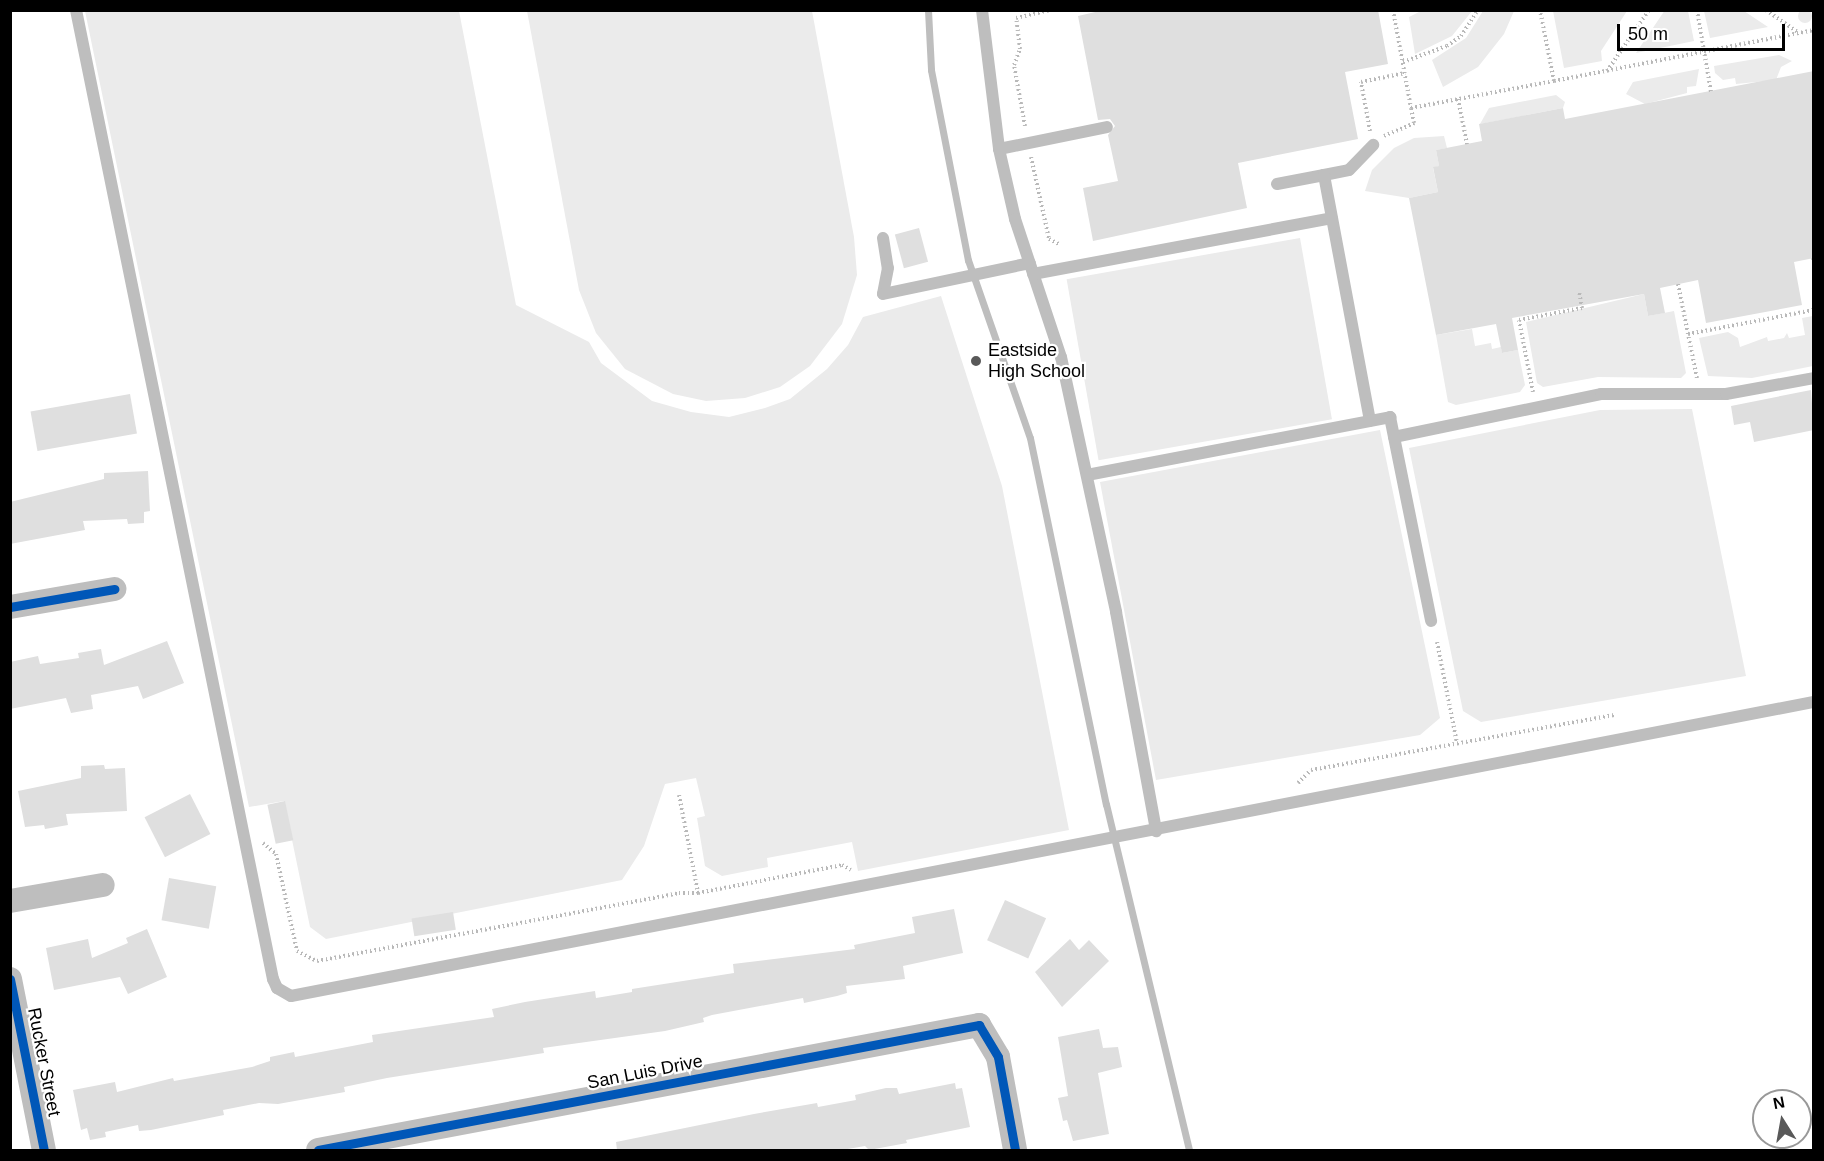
<!DOCTYPE html>
<html>
<head>
<meta charset="utf-8">
<style>
	body { margin:0 }
	#map { position:relative; width:1824px; height:1161px; overflow:hidden; background:#fff; font-family:Helvetica,sans-serif }
	div>[style] { position:absolute }
	.green>* { inset:0; background:#ebebeb; transform-origin:0 0 }
	.round { border-radius:50% }
	.stream>* { height:7px; margin:-3.5px; padding:0 3.5px; transform-origin:3.5px; border-radius:3.5px; background:#bebebe }
	.building>* { inset:0; background:#dfdfdf; transform-origin:0 0 }
	.path>* { height:4px; margin-top:-2px; transform-origin:0; background:repeating-linear-gradient(90deg,#b9b9b9 0 1.5px,transparent 0 4.5px) }
	.lane>* { height:12px; margin:-6px; padding:0 6px; transform-origin:6px; border-radius:6px; background:#bebebe }
	.street>* { height:24px; margin:-12px; padding:0 12px; transform-origin:12px; border-radius:12px; background:#bebebe }
	.cycleway>* { height:9px; margin:-4.5px; padding:0 4.5px; transform-origin:4.5px; border-radius:4.5px; background:#0057b8 }
	.dots>* { width:16px; height:16px; translate:-50% -50%; box-sizing:border-box; border:3px solid #fff; border-radius:50% }
	span { translate:-50% -50%; white-space:nowrap; text-align:center; line-height:1.15; -webkit-text-stroke:4.5px #fff; paint-order:stroke }
	.poi-label { font-size:18px; color:#000 }
	.left { translate:0 -50%; text-align:left }
	.street-label { font-size:18px; color:#000 }
	.frame { position:absolute; inset:0; border:12px solid #000; pointer-events:none }
	.north { position:absolute; left:1752px; top:1089px; width:60px; height:60px; box-sizing:border-box; background:#fff; border:2px solid #999; border-radius:50%; rotate:349deg; font-size:16px; font-weight:700; line-height:24px; text-align:center; color:#000 }
	.north::after { content:''; display:block; margin:auto; width:21px; height:27px; background:#595959; clip-path:polygon(50% 0,100% 100%,50% 72%,0 100%) }
	.scale { position:absolute; left:1617px; top:24px; width:168px; height:27px; box-sizing:border-box; border:3px solid #000; border-top:0; padding-left:8px; font-size:18px; line-height:21px; white-space:nowrap; color:#000; -webkit-text-stroke:4px #fff; paint-order:stroke }
</style>
</head>
<body>
<div id="map">
	<div class="green">
		<div class="round" style="left:1798px;top:9px;width:14px;height:14px"></div>
		<div style="clip-path:polygon(1665px 10px,1688px 11px,1694px 41px,1636px 53px)"></div>
		<div style="clip-path:polygon(85px 11px,459px 11px,516px 305px,589px 342px,601px 363px,652px 401px,691px 412px,729px 417px,765px 408px,790px 399px,827px 369px,848px 345px,863px 317px,941px 296px,1002px 486px,1069px 830px,858px 871px,852px 842px,767px 858px,768px 867px,722px 876px,705px 866px,697px 818px,705px 816px,696px 778px,665px 784px,644px 846px,622px 880px,326px 939px,310px 927px,284px 801px,249px 807px)"></div>
		<div style="clip-path:polygon(527px 11px,812px 11px,854px 237px,857px 275px,842px 324px,810px 366px,780px 387px,745px 398px,706px 401px,673px 394px,625px 369px,596px 333px,579px 290px)"></div>
		<div style="clip-path:polygon(1421px 11px,1421px 10px,1472px 11px,1452px 36px,1415px 54px,1409px 17px)"></div>
		<div style="clip-path:polygon(1483px 11px,1514px 11px,1504px 34px,1478px 67px,1443px 87px,1432px 60px,1466px 38px)"></div>
		<div style="clip-path:polygon(1553px 11px,1553px 10px,1627px 11px,1601px 51px,1602px 61px,1564px 68px)"></div>
		<div style="clip-path:polygon(1704px 11px,1744px 11px,1768px 27px,1710px 38px)"></div>
		<div style="clip-path:polygon(1779px 55px,1792px 61px,1781px 67px,1776px 80px,1736px 84px,1735px 78px,1723px 80px,1715px 73px,1714px 66px)"></div>
		<div style="clip-path:polygon(1699px 69px,1696px 86px,1687px 87px,1687px 93px,1645px 104px,1626px 94px,1633px 82px)"></div>
		<div style="clip-path:polygon(1556px 95px,1565px 102px,1563px 108px,1480px 124px,1489px 108px)"></div>
		<div style="clip-path:polygon(1444px 136px,1447px 148px,1436px 150px,1439px 166px,1433px 168px,1438px 192px,1409px 198px,1365px 191px,1372px 170px,1394px 148px,1414px 138px)"></div>
		<div style="left:1300px;top:238px;width:184px;height:237px;rotate:80deg"></div>
		<div style="clip-path:polygon(1644px 294px,1648px 316px,1674px 311px,1686px 373px,1681px 378px,1598px 377px,1543px 387px,1537px 383px,1526px 322px)"></div>
		<div style="clip-path:polygon(1813px 316px,1813px 366px,1752px 378px,1708px 376px,1699px 338px,1728px 332px,1738px 338px,1740px 347px,1767px 337px,1768px 341px,1784px 338px,1787px 333px,1789px 338px,1805px 335px,1802px 318px)"></div>
		<div style="clip-path:polygon(1472px 329px,1475px 346px,1491px 343px,1492px 349px,1501px 347px,1502px 353px,1518px 350px,1525px 385px,1520px 392px,1456px 405px,1448px 402px,1436px 335px)"></div>
		<div style="clip-path:polygon(1692px 409px,1746px 676px,1481px 722px,1463px 711px,1409px 448px,1600px 410px)"></div>
		<div style="clip-path:polygon(1380px 430px,1440px 718px,1420px 735px,1156px 780px,1100px 482px)"></div>
	</div>
	<div class="stream">
		<div style="left:928px;top:10px;width:60px;rotate:87.1deg"></div>
		<div style="left:931px;top:70px;width:194px;rotate:79deg"></div>
		<div style="left:968px;top:260px;width:188px;rotate:70.8deg"></div>
		<div style="left:1030px;top:438px;width:374px;rotate:78.3deg"></div>
		<div style="left:1106px;top:804px;width:356px;rotate:76.5deg"></div>
	</div>
	<div class="building">
		<div style="clip-path:polygon(1104px 10px,1378px 10px,1388px 64px,1345px 72px,1358px 139px,1238px 163px,1247px 208px,1093px 241px,1083px 188px,1118px 181px,1108px 135px,1115px 126px,1110px 119px,1098px 120px,1078px 16px)"></div>
		<div style="clip-path:polygon(1814px 71px,1814px 258px,1794px 262px,1802px 305px,1706px 323px,1698px 280px,1660px 288px,1665px 313px,1648px 316px,1644px 294px,1512px 318px,1518px 350px,1502px 353px,1496px 324px,1436px 335px,1409px 198px,1438px 192px,1433px 167px,1439px 166px,1436px 150px,1482px 141px,1479px 124px,1563px 108px,1565px 119px)"></div>
		<div style="left:919px;top:228px;width:35px;height:25px;rotate:75deg"></div>
		<div style="clip-path:polygon(1811px 390px,1814px 430px,1754px 442px,1750px 422px,1734px 425px,1731px 406px)"></div>
		<div style="left:130px;top:394px;width:40px;height:101px;rotate:80deg"></div>
		<div style="clip-path:polygon(148px 471px,150px 511px,144px 512px,144px 523px,128px 524px,127px 519px,83px 521px,85px 530px,10px 544px,10px 502px,104px 479px,104px 473px)"></div>
		<div style="clip-path:polygon(167px 641px,184px 683px,143px 699px,138px 686px,91px 695px,93px 709px,71px 713px,66px 698px,10px 709px,10px 662px,38px 656px,40px 664px,79px 658px,78px 653px,101px 649px,104px 665px)"></div>
		<div style="clip-path:polygon(104px 765px,105px 769px,125px 768px,127px 811px,66px 814px,68px 825px,45px 829px,44px 825px,25px 827px,18px 791px,81px 778px,81px 766px)"></div>
		<div style="left:190px;top:794px;width:45px;height:51px;rotate:63deg"></div>
		<div style="left:285px;top:801px;width:40px;height:18px;rotate:78deg"></div>
		<div style="left:169px;top:878px;width:48px;height:43px;rotate:10deg"></div>
		<div style="left:1005px;top:900px;width:45px;height:44px;rotate:24deg"></div>
		<div style="clip-path:polygon(954px 909px,963px 953px,903px 966px,905px 979px,846px 986px,847px 993px,837px 996px,804px 1003px,803px 998px,712px 1015px,703px 1018px,704px 1022px,665px 1031px,543px 1048px,544px 1053px,387px 1078px,344px 1087px,345px 1092px,278px 1104px,259px 1103px,223px 1110px,224px 1115px,151px 1130px,139px 1131px,138px 1125px,105px 1132px,106px 1137px,90px 1140px,87px 1128px,81px 1130px,73px 1090px,115px 1082px,117px 1092px,173px 1078px,174px 1081px,252px 1067px,270px 1061px,270px 1057px,294px 1052px,295px 1057px,373px 1042px,372px 1035px,494px 1017px,492px 1009px,525px 1002px,595px 991px,596px 998px,632px 992px,632px 989px,734px 973px,733px 964px,855px 949px,854px 945px,915px 933px,912px 917px)"></div>
		<div style="left:453px;top:912px;width:18px;height:42px;rotate:81deg"></div>
		<div style="clip-path:polygon(147px 929px,167px 977px,128px 994px,120px 977px,54px 990px,46px 948px,88px 939px,92px 958px,128px 943px,126px 938px)"></div>
		<div style="clip-path:polygon(1070px 939px,1079px 950px,1089px 940px,1109px 961px,1062px 1007px,1035px 972px)"></div>
		<div style="clip-path:polygon(1099px 1029px,1103px 1048px,1118px 1047px,1122px 1067px,1098px 1073px,1109px 1134px,1073px 1141px,1067px 1120px,1063px 1121px,1058px 1098px,1068px 1096px,1058px 1037px)"></div>
		<div style="clip-path:polygon(955px 1083px,956px 1089px,962px 1088px,970px 1127px,906px 1140px,907px 1143px,869px 1150px,865px 1146px,842px 1150px,617px 1150px,616px 1142px,754px 1114px,817px 1103px,818px 1107px,856px 1100px,855px 1095px,886px 1088px,897px 1088px,899px 1094px)"></div>
	</div>
	<div class="path">
		<div style="left:1393px;top:10px;width:100px;rotate:79.6deg"></div>
		<div style="left:1411px;top:108px;width:146px;rotate:-10.7deg"></div>
		<div style="left:1554px;top:81px;width:72px;rotate:-101.2deg"></div>
		<div style="left:1697px;top:10px;width:83px;rotate:80.3deg"></div>
		<div style="left:1766px;top:10px;width:40px;rotate:34.9deg"></div>
		<div style="left:1403px;top:62px;width:47px;rotate:-20deg"></div>
		<div style="left:1447px;top:46px;width:17px;rotate:-36deg"></div>
		<div style="left:1461px;top:36px;width:31px;rotate:-57deg"></div>
		<div style="left:1607px;top:71px;width:74px;rotate:-55.5deg"></div>
		<div style="left:1554px;top:81px;width:265px;rotate:-11.1deg"></div>
		<div style="left:1458px;top:99px;width:46px;rotate:78.7deg"></div>
		<div style="left:1025px;top:126px;width:62px;rotate:-100.2deg"></div>
		<div style="left:1014px;top:65px;width:17px;rotate:-69deg"></div>
		<div style="left:1020px;top:49px;width:31px;rotate:-97deg"></div>
		<div style="left:1016px;top:18px;width:35px;rotate:-13deg"></div>
		<div style="left:1370px;top:131px;width:50px;rotate:-100.4deg"></div>
		<div style="left:1361px;top:82px;width:45px;rotate:-11.6deg"></div>
		<div style="left:1384px;top:136px;width:33px;rotate:-23deg"></div>
		<div style="left:1414px;top:123px;width:15px;rotate:-101deg"></div>
		<div style="left:1031px;top:157px;width:84px;rotate:77.6deg"></div>
		<div style="left:1049px;top:239px;width:13px;rotate:27deg"></div>
		<div style="left:1813px;top:258px;width:3px;rotate:72deg"></div>
		<div style="left:1678px;top:284px;width:96px;rotate:78.6deg"></div>
		<div style="left:1688px;top:334px;width:128px;rotate:-10.8deg"></div>
		<div style="left:1533px;top:392px;width:73px;rotate:-101deg"></div>
		<div style="left:1519px;top:320px;width:64px;rotate:-10.8deg"></div>
		<div style="left:1582px;top:308px;width:17px;rotate:-100deg"></div>
		<div style="left:1437px;top:642px;width:103px;rotate:78.8deg"></div>
		<div style="left:1298px;top:783px;width:18px;rotate:-45deg"></div>
		<div style="left:1311px;top:770px;width:308px;rotate:-10.3deg"></div>
		<div style="left:679px;top:795px;width:100px;rotate:79deg"></div>
		<div style="left:698px;top:893px;width:147px;rotate:-11deg"></div>
		<div style="left:842px;top:865px;width:10px;rotate:29deg"></div>
		<div style="left:263px;top:843px;width:17px;rotate:40deg"></div>
		<div style="left:276px;top:854px;width:99px;rotate:77.8deg"></div>
		<div style="left:297px;top:951px;width:22px;rotate:27deg"></div>
		<div style="left:317px;top:961px;width:368px;rotate:-10.6deg"></div>
		<div style="left:679px;top:893px;width:19px"></div>
	</div>
	<div class="lane">
		<div style="left:76px;top:10px;width:989px;rotate:78.51deg"></div>
		<div style="left:273px;top:979px;width:10px;rotate:66deg"></div>
		<div style="left:277px;top:988px;width:16px;rotate:30deg"></div>
		<div style="left:291px;top:996px;width:1551px;rotate:-10.93deg"></div>
		<div style="left:982px;top:10px;width:140px;rotate:83deg"></div>
		<div style="left:999px;top:149px;width:72px;rotate:77.1deg"></div>
		<div style="left:1015px;top:219px;width:145px;rotate:71.6deg"></div>
		<div style="left:1061px;top:357px;width:261px;rotate:77.8deg"></div>
		<div style="left:1116px;top:612px;width:223px;rotate:79.6deg"></div>
		<div style="left:999px;top:149px;width:110px;rotate:-11.5deg"></div>
		<div style="left:1324px;top:175px;width:25px;rotate:-11deg"></div>
		<div style="left:1349px;top:170px;width:35px;rotate:-46deg"></div>
		<div style="left:1277px;top:184px;width:48px;rotate:-10.8deg"></div>
		<div style="left:1324px;top:175px;width:250px;rotate:79.4deg"></div>
		<div style="left:883px;top:238px;width:30px;rotate:81deg"></div>
		<div style="left:888px;top:268px;width:26px;rotate:101deg"></div>
		<div style="left:883px;top:294px;width:150px;rotate:-11.9deg"></div>
		<div style="left:1033px;top:274px;width:304px;rotate:-10.6deg"></div>
		<div style="left:1394px;top:437px;width:211px;rotate:-11.7deg"></div>
		<div style="left:1601px;top:394px;width:125px"></div>
		<div style="left:1726px;top:394px;width:89px;rotate:-10.3deg"></div>
		<div style="left:1087px;top:475px;width:309px;rotate:-10.8deg"></div>
		<div style="left:1390px;top:417px;width:208px;rotate:78.6deg"></div>
	</div>
	<div class="street">
		<div style="left:10px;top:607px;width:106px;rotate:-9.8deg"></div>
		<div style="left:10px;top:901px;width:94px;rotate:-9.8deg"></div>
		<div style="left:10px;top:979px;width:174px;rotate:78.8deg"></div>
		<div style="left:318px;top:1150px;width:673px;rotate:-10.71deg"></div>
		<div style="left:979px;top:1025px;width:37px;rotate:59deg"></div>
		<div style="left:998px;top:1057px;width:95px;rotate:79.6deg"></div>
	</div>
	<div class="cycleway">
		<div style="left:10px;top:607px;width:106px;rotate:-9.8deg"></div>
		<div style="left:10px;top:979px;width:174px;rotate:78.8deg"></div>
		<div style="left:318px;top:1150px;width:673px;rotate:-10.71deg"></div>
		<div style="left:979px;top:1025px;width:37px;rotate:59deg"></div>
		<div style="left:998px;top:1057px;width:95px;rotate:79.6deg"></div>
	</div>
	<div class="dots">
		<div style="left:976px;top:361px;background:#595959"></div>
	</div>
	<div class="poi-label">
		<span class="left" style="left:988px;top:361px">Eastside<br>High School</span>
	</div>
	<div class="street-label">
		<span style="left:44px;top:1062px;rotate:79deg">Rucker Street</span>
		<span style="left:645px;top:1072px;rotate:-11deg">San Luis Drive</span>
	</div>
	<div class="frame"></div>
	<div class="north">N</div>
	<div class="scale">50 m</div>
</div>
</body>
</html>
